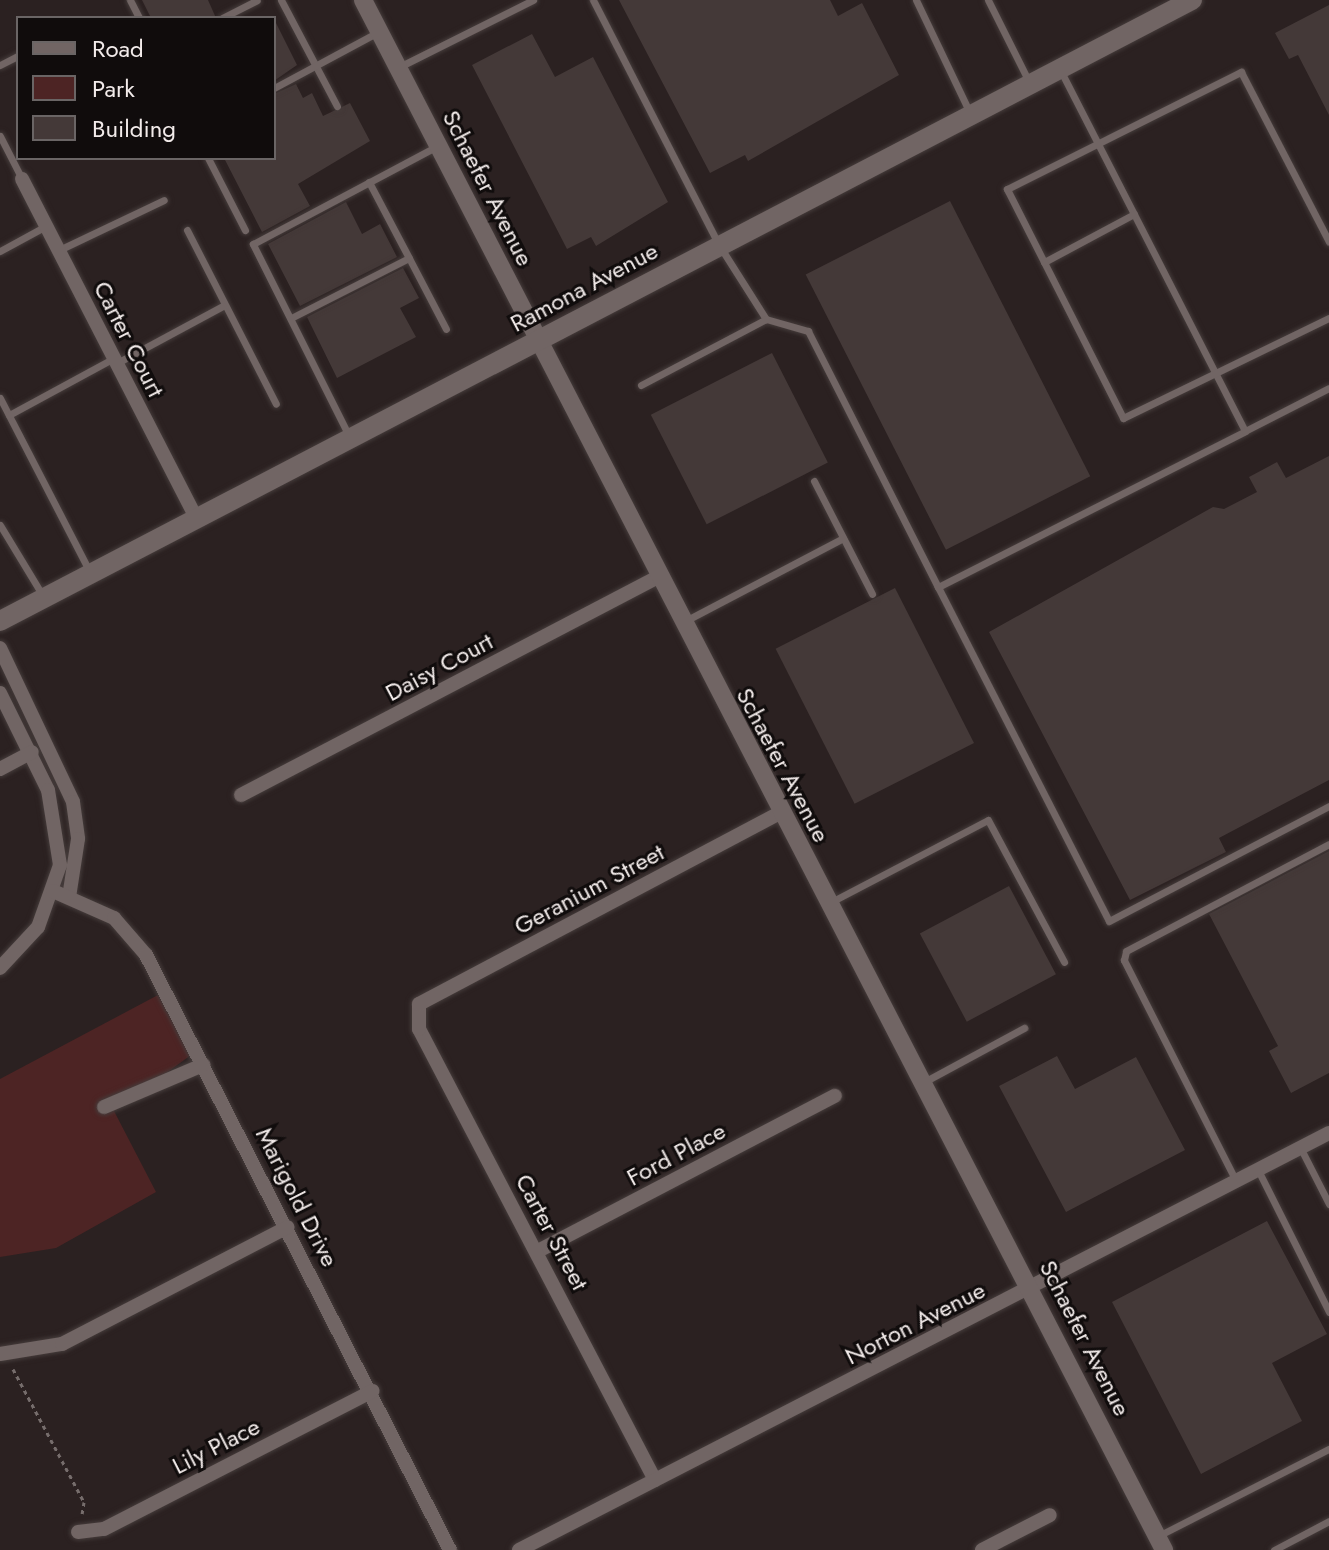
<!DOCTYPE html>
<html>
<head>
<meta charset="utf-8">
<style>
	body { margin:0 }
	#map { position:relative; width:1329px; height:1550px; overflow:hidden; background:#2b2121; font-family:Jost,sans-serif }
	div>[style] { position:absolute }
	.green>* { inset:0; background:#4d2424 }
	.building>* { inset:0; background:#443938; transform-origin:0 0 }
	.path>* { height:3px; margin-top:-1.5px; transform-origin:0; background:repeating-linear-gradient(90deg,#766d6c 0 4px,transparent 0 8px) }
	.roads { filter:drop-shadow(0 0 2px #453c3b) drop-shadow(0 0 2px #453c3b) }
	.service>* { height:7px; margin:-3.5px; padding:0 3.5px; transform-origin:3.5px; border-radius:3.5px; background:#716564 }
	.minor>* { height:14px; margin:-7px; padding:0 7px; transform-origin:7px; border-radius:7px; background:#716564 }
	.tertiary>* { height:18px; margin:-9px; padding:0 9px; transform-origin:9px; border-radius:9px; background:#716564 }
	.secondary>* { height:20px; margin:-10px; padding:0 10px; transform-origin:10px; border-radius:10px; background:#716564 }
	span { translate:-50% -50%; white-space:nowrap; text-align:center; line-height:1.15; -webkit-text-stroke:6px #100c0c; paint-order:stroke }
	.street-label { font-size:24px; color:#f2ebea }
	.legend { position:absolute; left:16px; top:16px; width:260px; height:144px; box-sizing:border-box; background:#100c0c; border:2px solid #6a6565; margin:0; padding:10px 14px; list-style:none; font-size:24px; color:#f2ebea }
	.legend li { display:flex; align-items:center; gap:16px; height:40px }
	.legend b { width:40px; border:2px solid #6a6565 }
</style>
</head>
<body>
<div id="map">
	<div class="green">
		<div style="clip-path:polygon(158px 995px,191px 1055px,114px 1111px,156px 1192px,56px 1248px,0 1257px,0 1079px)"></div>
	</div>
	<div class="building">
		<div style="clip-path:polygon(142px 0,208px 0,216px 18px,151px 18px)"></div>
		<div style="clip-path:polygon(619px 0,830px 0,838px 16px,862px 3px,899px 75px,748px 161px,745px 155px,710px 173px)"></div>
		<div style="clip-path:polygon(1329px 5px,1329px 115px,1298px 55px,1289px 59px,1275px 33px)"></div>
		<div style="clip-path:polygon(274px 19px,297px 65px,274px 81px)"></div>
		<div style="clip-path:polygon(532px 34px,555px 77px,593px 57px,668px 202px,596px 246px,591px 237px,567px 249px,472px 65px)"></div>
		<div style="clip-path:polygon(296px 84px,303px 98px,312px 93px,323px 116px,350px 103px,370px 141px,298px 184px,310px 206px,262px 232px,224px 158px,274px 158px,274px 94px)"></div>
		<div style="left:950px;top:201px;width:309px;height:162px;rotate:63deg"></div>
		<div style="clip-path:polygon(346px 202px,362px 234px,380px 224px,397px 257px,300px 306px,268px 244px)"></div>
		<div style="clip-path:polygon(403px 268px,419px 298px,400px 308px,416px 337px,337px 378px,307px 317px)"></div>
		<div style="left:772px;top:353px;width:123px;height:136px;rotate:63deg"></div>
		<div style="clip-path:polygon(1329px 456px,1329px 780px,1219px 838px,1226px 852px,1130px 900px,989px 632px,1213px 507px,1224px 509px,1257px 492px,1249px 477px,1277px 462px,1286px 478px)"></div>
		<div style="left:895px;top:588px;width:174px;height:134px;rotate:63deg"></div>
		<div style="clip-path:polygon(1329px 851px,1329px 1073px,1291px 1093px,1269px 1051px,1278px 1046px,1209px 914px)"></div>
		<div style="left:1009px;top:886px;width:100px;height:101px;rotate:62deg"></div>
		<div style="clip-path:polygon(1057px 1056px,1075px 1089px,1136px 1057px,1185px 1150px,1066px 1212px,999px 1086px)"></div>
		<div style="clip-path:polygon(1267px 1221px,1327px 1334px,1272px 1363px,1302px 1421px,1201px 1474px,1112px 1302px)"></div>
	</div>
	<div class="path">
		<div style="left:13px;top:1369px;width:151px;rotate:61.9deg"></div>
		<div style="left:84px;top:1502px;width:12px;rotate:99deg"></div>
	</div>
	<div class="roads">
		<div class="service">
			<div style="left:130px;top:0;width:20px;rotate:63deg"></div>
			<div style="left:281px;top:0;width:120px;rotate:62.2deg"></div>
			<div style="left:593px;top:0;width:276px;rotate:62.8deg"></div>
			<div style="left:719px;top:245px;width:88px;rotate:57.6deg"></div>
			<div style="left:766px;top:319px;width:44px;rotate:15.9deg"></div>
			<div style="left:808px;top:331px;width:287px;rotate:63.1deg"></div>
			<div style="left:938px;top:587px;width:344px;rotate:-26.9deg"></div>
			<div style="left:1245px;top:431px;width:403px;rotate:-117.1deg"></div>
			<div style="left:916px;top:0;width:125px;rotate:64.5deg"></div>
			<div style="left:988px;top:0;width:92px;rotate:63.4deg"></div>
			<div style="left:222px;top:18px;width:39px;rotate:-27deg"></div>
			<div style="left:0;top:65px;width:20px;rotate:-27deg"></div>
			<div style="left:399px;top:67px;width:150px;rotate:-26.6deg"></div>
			<div style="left:274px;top:88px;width:118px;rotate:-28.3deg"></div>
			<div style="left:0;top:136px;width:48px;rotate:62.9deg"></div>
			<div style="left:208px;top:158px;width:81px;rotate:62.8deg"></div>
			<div style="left:1134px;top:214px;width:102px;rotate:151.9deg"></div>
			<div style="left:1044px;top:262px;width:175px;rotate:63.1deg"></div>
			<div style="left:1123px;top:418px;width:229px;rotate:-25.9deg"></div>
			<div style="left:187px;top:230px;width:195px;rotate:62.9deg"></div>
			<div style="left:59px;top:250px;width:116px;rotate:-25.5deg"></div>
			<div style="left:0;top:251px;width:52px;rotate:-28.5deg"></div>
			<div style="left:409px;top:258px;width:80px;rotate:62.5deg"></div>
			<div style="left:1044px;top:262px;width:82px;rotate:-116.9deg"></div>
			<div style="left:1007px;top:189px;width:262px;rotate:-26.6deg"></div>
			<div style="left:1241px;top:72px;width:191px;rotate:62.6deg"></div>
			<div style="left:291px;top:318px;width:132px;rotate:-27deg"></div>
			<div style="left:409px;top:258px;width:86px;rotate:-117.8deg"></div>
			<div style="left:117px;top:363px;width:120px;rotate:-28.3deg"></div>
			<div style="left:641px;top:385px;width:141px;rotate:-27.8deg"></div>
			<div style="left:0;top:398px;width:196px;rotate:62.7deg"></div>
			<div style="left:9px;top:415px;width:119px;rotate:-28.5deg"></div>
			<div style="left:1245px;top:431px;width:94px;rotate:-27.1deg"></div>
			<div style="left:349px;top:436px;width:215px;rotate:-116.6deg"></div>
			<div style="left:253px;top:244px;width:208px;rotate:-28deg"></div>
			<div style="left:814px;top:481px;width:127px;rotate:62.8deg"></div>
			<div style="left:0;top:525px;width:83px;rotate:58.8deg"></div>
			<div style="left:938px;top:587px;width:375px;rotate:62.9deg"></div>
			<div style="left:1109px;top:921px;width:248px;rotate:-27.6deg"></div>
			<div style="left:687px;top:620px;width:176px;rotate:-27.7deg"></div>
			<div style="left:831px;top:902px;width:177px;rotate:-27.6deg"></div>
			<div style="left:988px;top:820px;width:161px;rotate:61.8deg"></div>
			<div style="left:924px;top:1082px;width:114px;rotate:-28.4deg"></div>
			<div style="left:1301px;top:1149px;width:62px;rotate:63deg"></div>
			<div style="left:1258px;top:1170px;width:159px;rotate:63.4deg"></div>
			<div style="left:1236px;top:1181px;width:248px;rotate:-116.9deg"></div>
			<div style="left:1124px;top:960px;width:9px;rotate:-77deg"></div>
			<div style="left:1126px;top:951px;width:229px;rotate:-27.8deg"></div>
			<div style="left:1160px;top:1535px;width:190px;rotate:-27deg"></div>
			<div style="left:1274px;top:1550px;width:62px;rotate:-27.8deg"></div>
		</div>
		<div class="minor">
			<div style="left:22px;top:179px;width:382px;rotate:62.8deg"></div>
			<div style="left:0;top:648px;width:170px;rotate:64.6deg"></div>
			<div style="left:73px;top:802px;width:37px;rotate:82deg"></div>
			<div style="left:78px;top:839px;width:59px;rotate:98.8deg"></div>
			<div style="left:0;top:693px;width:108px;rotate:63.7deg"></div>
			<div style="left:48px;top:790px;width:76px;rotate:80.9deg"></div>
			<div style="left:60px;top:865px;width:66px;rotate:109.5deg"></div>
			<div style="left:38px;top:927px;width:56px;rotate:132.8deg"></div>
			<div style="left:0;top:769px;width:36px;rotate:-28deg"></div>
			<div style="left:241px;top:795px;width:471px;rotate:-27.6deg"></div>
			<div style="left:53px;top:891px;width:67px;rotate:23.9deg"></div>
			<div style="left:114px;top:918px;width:49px;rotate:49.1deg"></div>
			<div style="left:146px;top:955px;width:668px;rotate:62.94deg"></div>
			<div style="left:104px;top:1107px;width:108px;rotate:-23deg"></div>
			<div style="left:538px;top:1251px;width:335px;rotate:-27.6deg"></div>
			<div style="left:0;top:1354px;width:63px;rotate:-9.2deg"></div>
			<div style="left:62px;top:1344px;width:254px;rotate:-27.4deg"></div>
			<div style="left:655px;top:1480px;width:509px;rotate:-117.62deg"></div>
			<div style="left:419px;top:1029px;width:25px;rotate:-90deg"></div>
			<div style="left:419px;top:1004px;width:408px;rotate:-27.9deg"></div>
			<div style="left:78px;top:1532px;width:26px;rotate:-7deg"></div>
			<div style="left:104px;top:1529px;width:302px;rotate:-27.2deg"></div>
			<div style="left:519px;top:1550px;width:911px;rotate:-27.24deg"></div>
			<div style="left:982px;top:1550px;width:76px;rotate:-27.2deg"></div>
		</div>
		<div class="tertiary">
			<div style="left:363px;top:0;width:1745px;rotate:62.67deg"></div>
		</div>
		<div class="secondary">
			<div style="left:0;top:621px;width:1344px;rotate:-27.52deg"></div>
		</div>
	</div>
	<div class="street-label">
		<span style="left:488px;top:188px;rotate:63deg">Schaefer Avenue</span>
		<span style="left:584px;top:287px;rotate:-28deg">Ramona Avenue</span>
		<span style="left:129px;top:339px;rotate:63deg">Carter Court</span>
		<span style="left:439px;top:667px;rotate:-28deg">Daisy Court</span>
		<span style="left:783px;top:765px;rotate:62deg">Schaefer Avenue</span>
		<span style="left:589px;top:889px;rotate:-28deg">Geranium Street</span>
		<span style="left:676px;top:1154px;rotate:-28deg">Ford Place</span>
		<span style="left:297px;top:1197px;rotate:63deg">Marigold Drive</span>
		<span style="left:552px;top:1232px;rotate:62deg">Carter Street</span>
		<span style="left:915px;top:1323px;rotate:-27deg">Norton Avenue</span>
		<span style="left:1085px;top:1338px;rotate:63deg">Schaefer Avenue</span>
		<span style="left:216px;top:1446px;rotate:-27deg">Lily Place</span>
	</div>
	<ul class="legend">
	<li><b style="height:10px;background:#716564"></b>Road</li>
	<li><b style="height:22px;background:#4d2424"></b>Park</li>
	<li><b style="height:22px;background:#443938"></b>Building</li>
	</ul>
</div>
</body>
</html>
